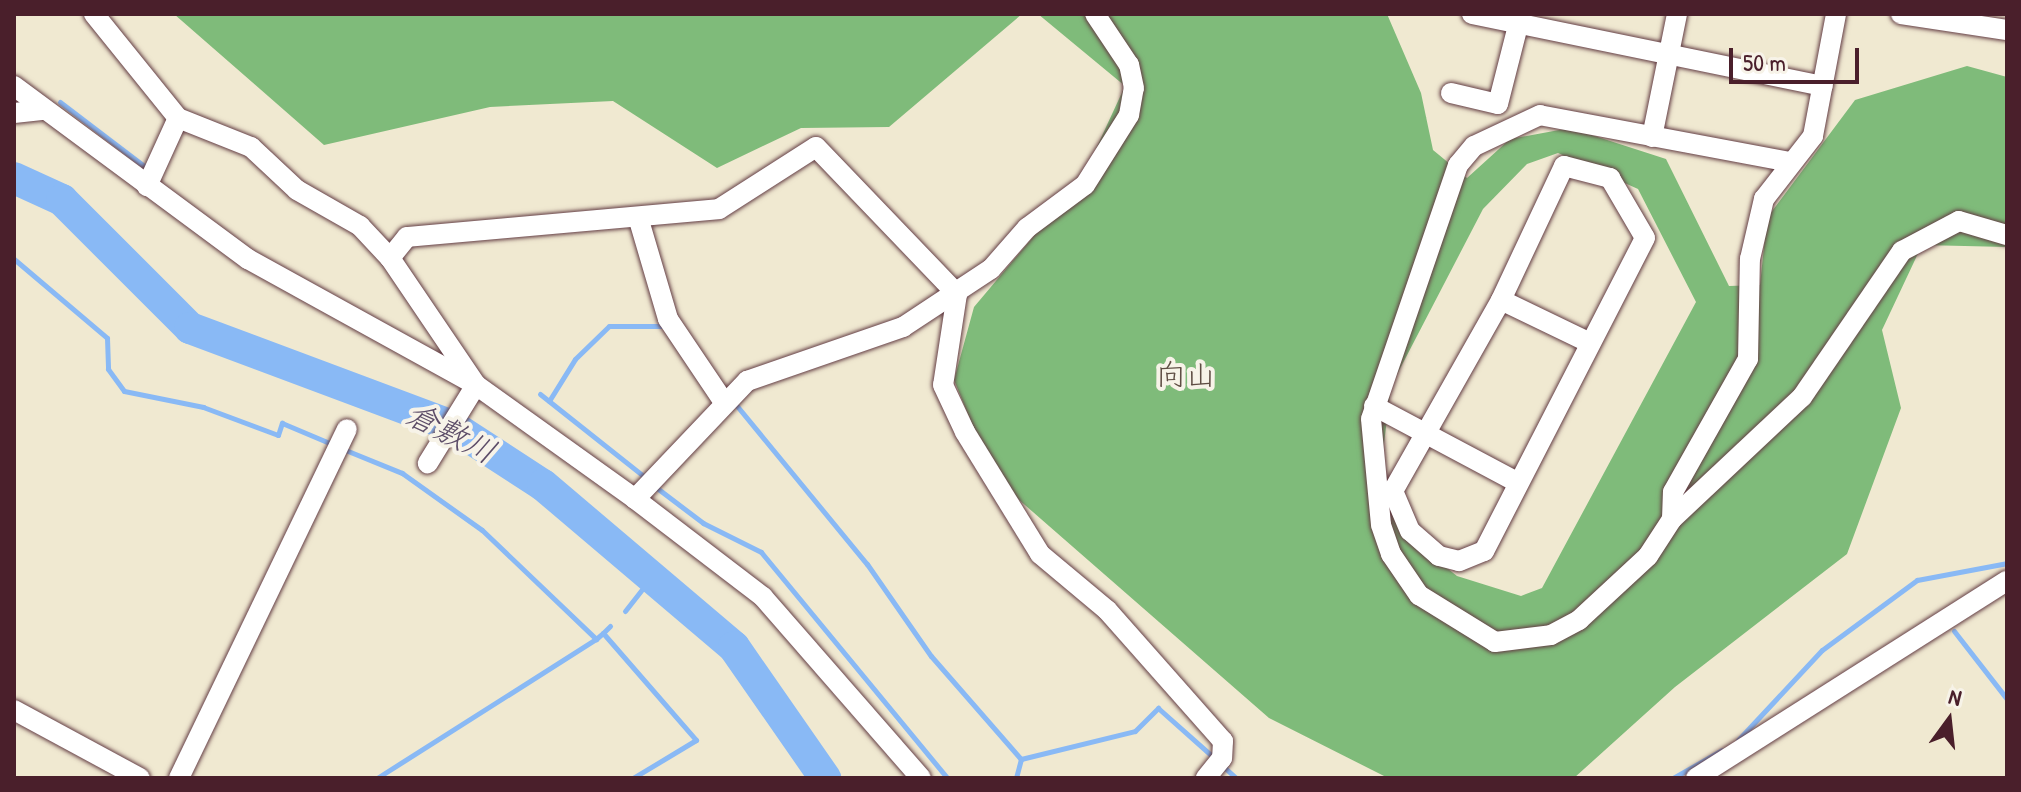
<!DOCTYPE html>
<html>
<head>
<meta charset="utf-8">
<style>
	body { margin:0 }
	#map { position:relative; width:2021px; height:792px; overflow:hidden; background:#f0e9d1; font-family:"Patrick Hand","Klee One",sans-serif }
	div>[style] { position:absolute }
	.forest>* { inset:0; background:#7fbb7a }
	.stream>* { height:5px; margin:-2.5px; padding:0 2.5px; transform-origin:2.5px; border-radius:2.5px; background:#89b9f5 }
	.river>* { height:32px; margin:-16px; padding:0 16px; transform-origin:16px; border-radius:16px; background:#89b9f5 }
	.roads { filter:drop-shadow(0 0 2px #633d44) drop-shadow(0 0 2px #633d44) }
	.minor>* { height:20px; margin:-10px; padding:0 10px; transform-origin:10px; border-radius:10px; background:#fff }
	span { translate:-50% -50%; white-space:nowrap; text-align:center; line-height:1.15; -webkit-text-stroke:8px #f7f3e8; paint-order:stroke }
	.park-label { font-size:30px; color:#5f4e44 }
	.water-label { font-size:32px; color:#5d4d68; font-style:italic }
	.frame { position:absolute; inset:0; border:16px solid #4a1f2b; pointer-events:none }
	.north { position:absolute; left:1909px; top:680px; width:80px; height:80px; -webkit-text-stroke:6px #f7f3e8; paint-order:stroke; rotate:15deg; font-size:22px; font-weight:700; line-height:32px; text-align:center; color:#4a1f2b }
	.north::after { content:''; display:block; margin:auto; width:28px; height:36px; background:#4a1f2b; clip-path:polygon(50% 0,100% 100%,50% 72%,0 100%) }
	.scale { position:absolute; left:1729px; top:48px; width:130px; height:36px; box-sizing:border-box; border:4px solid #4a1f2b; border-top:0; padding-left:10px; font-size:24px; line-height:28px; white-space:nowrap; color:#4a1f2b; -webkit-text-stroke:6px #f7f3e8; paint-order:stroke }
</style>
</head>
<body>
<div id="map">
	<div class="forest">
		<div style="clip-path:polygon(174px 14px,1022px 14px,889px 127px,801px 128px,717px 168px,613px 101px,490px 107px,324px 145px)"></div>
		<div style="clip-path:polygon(evenodd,1038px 14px,1387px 14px,1421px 93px,1433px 150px,1467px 178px,1510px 139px,1570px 128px,1666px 159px,1729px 286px,1760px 285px,1767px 218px,1855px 100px,1967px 66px,2007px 77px,2007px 247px,1922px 245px,1882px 330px,1901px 408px,1847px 554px,1675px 687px,1574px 778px,1388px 778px,1269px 718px,994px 478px,954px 380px,974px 307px,1082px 179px,1125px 86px,1038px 14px,1558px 153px,1638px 189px,1696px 302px,1542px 588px,1521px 596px,1457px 576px,1413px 541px,1388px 499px,1383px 452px,1391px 386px,1483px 209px,1527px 164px,1558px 153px)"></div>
	</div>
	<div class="stream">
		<div style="left:60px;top:102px;width:111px;rotate:37.3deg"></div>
		<div style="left:14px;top:259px;width:122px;rotate:40.3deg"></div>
		<div style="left:107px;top:338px;width:31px;rotate:88deg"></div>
		<div style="left:108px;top:369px;width:27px;rotate:54deg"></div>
		<div style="left:124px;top:391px;width:81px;rotate:11.4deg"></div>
		<div style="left:203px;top:407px;width:80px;rotate:20.5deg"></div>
		<div style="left:278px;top:435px;width:13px;rotate:-72deg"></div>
		<div style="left:282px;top:423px;width:56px;rotate:22.9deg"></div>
		<div style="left:540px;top:394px;width:135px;rotate:38.4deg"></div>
		<div style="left:549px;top:401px;width:49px;rotate:-58.2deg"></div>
		<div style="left:575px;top:359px;width:47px;rotate:-44.1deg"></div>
		<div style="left:609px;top:326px;width:54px"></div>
		<div style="left:737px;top:406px;width:205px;rotate:50.6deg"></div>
		<div style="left:867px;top:564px;width:112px;rotate:55.2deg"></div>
		<div style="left:931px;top:656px;width:137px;rotate:48.9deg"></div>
		<div style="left:1021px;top:759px;width:20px;rotate:105deg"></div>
		<div style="left:343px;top:449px;width:64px;rotate:22.1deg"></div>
		<div style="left:402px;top:473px;width:98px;rotate:35.5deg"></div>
		<div style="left:482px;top:530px;width:158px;rotate:43.7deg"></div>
		<div style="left:596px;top:639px;width:9px;rotate:-41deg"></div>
		<div style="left:603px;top:633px;width:142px;rotate:49deg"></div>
		<div style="left:696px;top:740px;width:74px;rotate:148.9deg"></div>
		<div style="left:653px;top:485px;width:63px;rotate:37.2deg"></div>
		<div style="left:703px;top:523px;width:65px;rotate:26.6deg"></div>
		<div style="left:761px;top:552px;width:293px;rotate:50.5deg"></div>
		<div style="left:625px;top:611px;width:47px;rotate:-51.9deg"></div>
		<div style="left:1954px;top:631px;width:86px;rotate:52.1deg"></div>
		<div style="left:603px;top:633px;width:10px;rotate:-45deg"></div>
		<div style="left:1738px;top:740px;width:123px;rotate:-47deg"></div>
		<div style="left:1822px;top:650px;width:118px;rotate:-36.4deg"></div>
		<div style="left:1917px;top:580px;width:92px;rotate:-10.7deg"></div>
		<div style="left:1021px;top:759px;width:117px;rotate:-13.8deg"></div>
		<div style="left:1135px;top:731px;width:33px;rotate:-45deg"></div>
		<div style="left:1158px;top:708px;width:74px;rotate:41.7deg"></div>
		<div style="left:1225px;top:768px;width:15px;rotate:42deg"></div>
		<div style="left:377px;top:778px;width:259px;rotate:-32.4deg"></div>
		<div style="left:1673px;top:778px;width:56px;rotate:-29.7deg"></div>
	</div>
	<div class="river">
		<div style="left:14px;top:178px;width:53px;rotate:24.6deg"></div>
		<div style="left:62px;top:200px;width:181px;rotate:45deg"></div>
		<div style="left:190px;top:328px;width:280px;rotate:20.5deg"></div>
		<div style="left:452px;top:426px;width:108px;rotate:33deg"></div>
		<div style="left:543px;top:485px;width:250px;rotate:40.3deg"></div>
		<div style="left:734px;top:647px;width:160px;rotate:55.2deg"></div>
	</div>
	<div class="roads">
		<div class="minor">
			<div style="left:94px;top:14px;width:134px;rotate:51.1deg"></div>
			<div style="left:178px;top:118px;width:75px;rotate:114.5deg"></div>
			<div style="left:1472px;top:14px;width:358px;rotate:11.6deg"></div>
			<div style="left:1901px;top:14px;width:107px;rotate:8.6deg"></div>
			<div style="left:14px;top:86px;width:291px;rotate:36.5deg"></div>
			<div style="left:248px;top:259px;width:260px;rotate:28.9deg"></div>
			<div style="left:476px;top:385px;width:196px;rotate:35.6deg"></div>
			<div style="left:635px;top:499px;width:161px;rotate:37.4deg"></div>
			<div style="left:763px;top:597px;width:240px;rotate:48.9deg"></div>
			<div style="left:1451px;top:93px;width:48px;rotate:13.2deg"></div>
			<div style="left:1498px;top:104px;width:93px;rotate:-75.7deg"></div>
			<div style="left:14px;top:113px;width:30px;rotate:-6deg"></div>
			<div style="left:178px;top:118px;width:79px;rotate:21.7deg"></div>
			<div style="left:251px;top:147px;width:63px;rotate:43.1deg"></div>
			<div style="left:297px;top:190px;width:73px;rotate:29.7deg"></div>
			<div style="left:360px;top:226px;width:44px;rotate:46.8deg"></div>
			<div style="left:390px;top:258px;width:153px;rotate:55.9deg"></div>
			<div style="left:476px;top:385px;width:92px;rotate:121.6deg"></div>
			<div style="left:1652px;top:137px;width:126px;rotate:-78.5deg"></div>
			<div style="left:1790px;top:162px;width:254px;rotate:-169.4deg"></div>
			<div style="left:1540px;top:115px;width:73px;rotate:154.8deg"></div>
			<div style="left:1474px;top:146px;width:25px;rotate:130deg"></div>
			<div style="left:1458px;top:165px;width:268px;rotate:108.9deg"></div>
			<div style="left:1371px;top:419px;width:106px;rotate:84.6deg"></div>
			<div style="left:1381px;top:525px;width:31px;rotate:71deg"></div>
			<div style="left:1391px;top:554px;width:50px;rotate:55.7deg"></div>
			<div style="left:1419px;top:595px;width:89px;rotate:31.7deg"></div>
			<div style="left:1495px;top:642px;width:56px;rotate:-7.1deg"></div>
			<div style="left:1551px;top:635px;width:32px;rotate:-28deg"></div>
			<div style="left:1579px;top:620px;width:94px;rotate:-42.8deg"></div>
			<div style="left:1648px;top:556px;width:44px;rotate:-57deg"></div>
			<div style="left:1672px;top:519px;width:178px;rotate:-43.2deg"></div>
			<div style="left:1802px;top:397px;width:177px;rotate:-55.6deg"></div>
			<div style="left:1902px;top:251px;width:64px;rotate:-27.8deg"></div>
			<div style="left:1959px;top:221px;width:50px;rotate:16.3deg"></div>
			<div style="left:1564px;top:166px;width:48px;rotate:14.6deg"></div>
			<div style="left:1610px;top:178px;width:69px;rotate:59.7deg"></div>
			<div style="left:1645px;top:238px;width:352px;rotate:117.2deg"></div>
			<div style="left:1484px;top:551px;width:27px;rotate:158deg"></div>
			<div style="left:1459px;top:561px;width:21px;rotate:-166deg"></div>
			<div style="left:1439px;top:556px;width:38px;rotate:-139deg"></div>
			<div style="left:1410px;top:531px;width:43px;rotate:-113deg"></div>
			<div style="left:1393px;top:491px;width:219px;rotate:-60.5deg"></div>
			<div style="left:1501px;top:300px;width:148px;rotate:-64.8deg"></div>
			<div style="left:638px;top:217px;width:106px;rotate:73.6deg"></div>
			<div style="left:668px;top:319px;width:99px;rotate:56.1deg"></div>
			<div style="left:390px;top:258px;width:27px;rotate:-51deg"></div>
			<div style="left:407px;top:237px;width:313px;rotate:-5.1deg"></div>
			<div style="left:719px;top:209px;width:115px;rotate:-32.6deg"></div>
			<div style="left:816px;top:147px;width:204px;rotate:46.2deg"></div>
			<div style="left:957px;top:294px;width:92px;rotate:98.7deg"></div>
			<div style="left:943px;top:385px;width:52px;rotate:64.9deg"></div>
			<div style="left:965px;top:432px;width:143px;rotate:58.4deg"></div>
			<div style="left:1040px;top:554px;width:87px;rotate:39.9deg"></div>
			<div style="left:1107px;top:610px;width:175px;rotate:48.5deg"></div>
			<div style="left:1223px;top:741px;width:17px;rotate:93deg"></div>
			<div style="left:1222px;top:758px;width:26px;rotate:129deg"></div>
			<div style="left:1501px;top:300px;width:99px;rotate:25.8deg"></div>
			<div style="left:1374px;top:406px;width:162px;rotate:28deg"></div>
			<div style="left:635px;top:499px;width:163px;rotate:-46.5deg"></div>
			<div style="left:747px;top:381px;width:165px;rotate:-19.1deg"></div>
			<div style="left:903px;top:327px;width:105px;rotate:-33.4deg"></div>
			<div style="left:991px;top:269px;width:55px;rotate:-48.7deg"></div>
			<div style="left:1027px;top:228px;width:72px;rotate:-36.6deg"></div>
			<div style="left:1085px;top:185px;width:83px;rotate:-57.8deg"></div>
			<div style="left:1129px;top:115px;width:27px;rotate:-80deg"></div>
			<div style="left:1134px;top:88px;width:24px;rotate:-102deg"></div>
			<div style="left:1129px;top:65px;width:61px;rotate:-123.7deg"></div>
			<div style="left:1672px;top:519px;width:27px;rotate:-88deg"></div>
			<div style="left:1673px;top:492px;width:153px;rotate:-60.6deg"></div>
			<div style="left:1748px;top:359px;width:100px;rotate:-88.9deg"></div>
			<div style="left:1750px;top:259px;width:62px;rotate:-76.9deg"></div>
			<div style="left:1764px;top:199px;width:80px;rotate:-52.1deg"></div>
			<div style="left:1813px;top:136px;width:124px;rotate:-79.3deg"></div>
			<div style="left:14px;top:710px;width:143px;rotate:28.4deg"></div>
			<div style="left:179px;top:778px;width:387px;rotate:-64.3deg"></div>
			<div style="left:1696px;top:778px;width:368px;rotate:-32.4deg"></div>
		</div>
	</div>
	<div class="park-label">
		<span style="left:1186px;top:374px">向山</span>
	</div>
	<div class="water-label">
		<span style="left:451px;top:433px;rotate:27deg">倉敷川</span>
	</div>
	<div class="frame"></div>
	<div class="north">N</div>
	<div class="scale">50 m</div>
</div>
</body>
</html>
